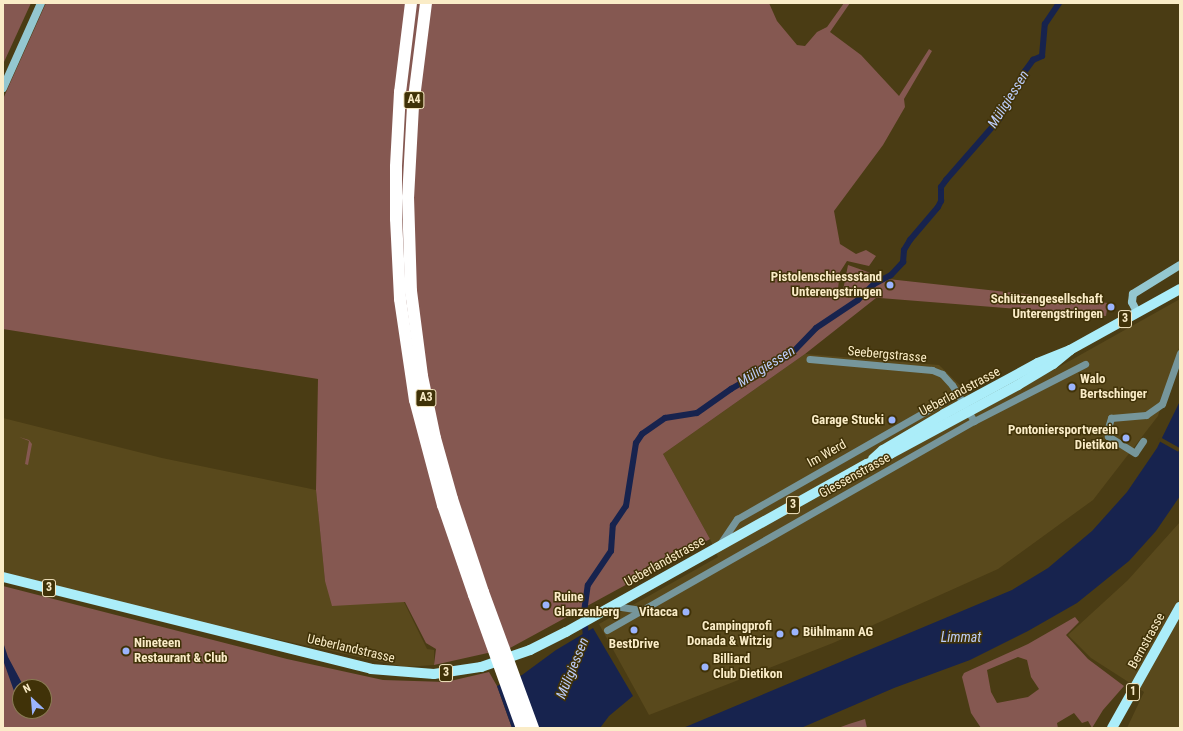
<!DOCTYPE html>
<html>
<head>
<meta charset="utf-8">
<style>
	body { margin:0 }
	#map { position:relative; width:1183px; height:731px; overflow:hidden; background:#4a3c14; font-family:"Roboto Condensed",sans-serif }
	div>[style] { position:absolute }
	.built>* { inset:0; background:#59491c }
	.green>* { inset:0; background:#855851 }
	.water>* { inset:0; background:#17234e }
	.pier>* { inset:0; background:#4a3c14; transform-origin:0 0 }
	.canal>* { height:6px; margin:-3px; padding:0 3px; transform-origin:3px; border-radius:3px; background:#17234e }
	.street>* { height:7px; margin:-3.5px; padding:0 3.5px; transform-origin:3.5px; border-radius:3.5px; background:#76969b }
	.secondary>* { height:8px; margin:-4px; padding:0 4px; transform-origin:4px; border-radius:4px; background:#94c7d0 }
	.primary>* { height:10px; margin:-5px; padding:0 5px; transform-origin:5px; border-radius:5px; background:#abedf9 }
	.highway>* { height:12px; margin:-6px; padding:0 6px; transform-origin:6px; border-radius:6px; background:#fff }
	.highway-bridge>* { height:12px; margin:-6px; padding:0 6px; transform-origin:6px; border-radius:6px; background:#fff }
	.dots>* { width:11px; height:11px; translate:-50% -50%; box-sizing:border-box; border:2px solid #403208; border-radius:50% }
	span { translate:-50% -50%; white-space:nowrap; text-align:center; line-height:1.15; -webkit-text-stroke:3px #403208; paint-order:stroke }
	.shield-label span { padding:1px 3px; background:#403208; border:1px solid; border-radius:3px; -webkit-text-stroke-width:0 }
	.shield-label { font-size:12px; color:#faecc7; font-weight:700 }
	.poi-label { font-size:13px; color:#faecc7; font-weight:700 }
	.right { translate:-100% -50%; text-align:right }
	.left { translate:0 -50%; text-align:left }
	.street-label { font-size:13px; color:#faecc7 }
	.water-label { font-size:14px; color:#bccdfa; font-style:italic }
	.frame { position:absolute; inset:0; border:4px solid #faecc7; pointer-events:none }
	.north { position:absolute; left:12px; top:679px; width:40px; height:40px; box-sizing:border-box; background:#403208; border:1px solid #8a7c54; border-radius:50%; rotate:334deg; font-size:11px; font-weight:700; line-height:16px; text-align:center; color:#faecc7 }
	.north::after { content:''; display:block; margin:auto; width:14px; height:18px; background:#9bb4fd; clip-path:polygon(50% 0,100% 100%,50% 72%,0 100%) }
</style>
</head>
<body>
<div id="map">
	<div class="built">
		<div style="clip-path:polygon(1180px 299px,1180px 345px,1158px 416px,1093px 500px,998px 569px,833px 643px,649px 715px,599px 624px,718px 557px,710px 539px,663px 454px,805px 354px,939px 365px,984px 409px)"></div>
		<div style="clip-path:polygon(3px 418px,162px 458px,316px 490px,325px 581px,403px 600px,427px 649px,434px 650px,434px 665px,405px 667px,95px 600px,3px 576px)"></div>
		<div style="clip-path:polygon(1180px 522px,1180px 728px,1127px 728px,1144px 692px,1091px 658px,1068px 635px,1128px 580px)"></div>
	</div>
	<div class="green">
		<div style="clip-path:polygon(3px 3px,31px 3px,4px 62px,3px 15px)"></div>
		<div style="clip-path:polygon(46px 3px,769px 3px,777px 21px,797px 45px,805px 46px,817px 32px,827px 27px,844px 3px,850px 3px,830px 32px,861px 55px,899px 96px,929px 49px,932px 51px,904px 99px,905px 107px,883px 145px,834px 211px,840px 244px,856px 254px,866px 250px,876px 256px,869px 266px,847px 261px,840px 272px,837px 297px,876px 298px,805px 354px,663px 454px,710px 539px,510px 648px,434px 665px,436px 649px,426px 643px,405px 602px,332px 606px,325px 581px,316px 490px,318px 379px,3px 329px,3px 99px)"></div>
		<div style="clip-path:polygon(848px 265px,888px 279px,1108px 303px,1106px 316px,842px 295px)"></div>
		<div style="clip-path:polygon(19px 437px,29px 440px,32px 444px,28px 465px,25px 464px,29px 441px)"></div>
		<div style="clip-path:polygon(evenodd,3px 586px,287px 659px,383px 680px,446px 682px,489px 672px,497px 686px,512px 728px,3px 728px,3px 586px,20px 687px,44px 687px,44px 711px,20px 711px,20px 687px)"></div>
		<div style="clip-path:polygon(evenodd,1075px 617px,1079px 622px,1066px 635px,1088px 659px,1124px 686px,1103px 710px,1092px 728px,1088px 721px,1082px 723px,1074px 713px,1057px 723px,1058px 728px,981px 728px,971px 713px,962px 677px,964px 673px,1028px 644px,1075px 617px,1018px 657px,1027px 660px,1031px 677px,1039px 689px,1028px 697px,997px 703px,991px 692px,987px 670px,1018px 657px)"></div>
		<div style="clip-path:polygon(865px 719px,867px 728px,838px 728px,849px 724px)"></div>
	</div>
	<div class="water">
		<div style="clip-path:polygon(1180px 401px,1180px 496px,1156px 531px,1129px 561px,1077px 603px,1028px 631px,970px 660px,894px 688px,801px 728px,683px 728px,1012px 590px,1048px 568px,1092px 531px,1127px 492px,1157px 448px)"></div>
		<div style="clip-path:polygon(593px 628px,633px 696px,609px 716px,600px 728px,512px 728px,497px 686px,522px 675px,556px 650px)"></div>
		<div style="clip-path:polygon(3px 642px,8px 657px,24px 687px,20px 687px,20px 696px,14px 691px,3px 660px)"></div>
	</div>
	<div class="pier">
		<div style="left:1160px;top:437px;width:23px;height:4px;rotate:29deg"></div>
	</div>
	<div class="canal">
		<div style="left:586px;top:639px;width:27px;rotate:-94deg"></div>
		<div style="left:584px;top:612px;width:27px;rotate:-82deg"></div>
		<div style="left:588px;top:585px;width:41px;rotate:-55.9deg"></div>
		<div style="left:611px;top:551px;width:26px;rotate:-86deg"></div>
		<div style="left:613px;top:525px;width:23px;rotate:-56deg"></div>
		<div style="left:626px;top:506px;width:64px;rotate:-81deg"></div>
		<div style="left:636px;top:443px;width:11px;rotate:-56deg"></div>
		<div style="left:642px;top:434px;width:28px;rotate:-35deg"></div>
		<div style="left:665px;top:418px;width:32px;rotate:-9deg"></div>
		<div style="left:697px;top:413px;width:42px;rotate:-35.2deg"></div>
		<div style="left:731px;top:389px;width:58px;rotate:-30.1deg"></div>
		<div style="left:781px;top:360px;width:14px;rotate:-34deg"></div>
		<div style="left:793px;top:352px;width:33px;rotate:-46deg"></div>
		<div style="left:816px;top:328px;width:50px;rotate:-33.7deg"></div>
		<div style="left:858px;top:300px;width:23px;rotate:-45deg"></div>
		<div style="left:874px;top:284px;width:19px;rotate:-28deg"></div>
		<div style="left:891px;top:275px;width:18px;rotate:-47deg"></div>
		<div style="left:903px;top:262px;width:12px;rotate:-85deg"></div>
		<div style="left:904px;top:250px;width:12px;rotate:-59deg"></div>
		<div style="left:910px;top:240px;width:43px;rotate:-49.7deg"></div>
		<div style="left:938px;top:207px;width:7px;rotate:-63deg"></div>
		<div style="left:941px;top:201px;width:14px;rotate:-90deg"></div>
		<div style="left:941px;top:187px;width:9px;rotate:-54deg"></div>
		<div style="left:946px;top:180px;width:82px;rotate:-48.9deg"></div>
		<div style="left:1000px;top:118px;width:53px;rotate:-62deg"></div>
		<div style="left:1025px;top:71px;width:14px;rotate:-54deg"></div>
		<div style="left:1033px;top:60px;width:10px;rotate:-24deg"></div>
		<div style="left:1042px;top:56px;width:32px;rotate:-85deg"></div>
		<div style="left:1045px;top:24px;width:25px;rotate:-56deg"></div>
	</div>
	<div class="street">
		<div style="left:974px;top:421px;width:125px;rotate:-27.2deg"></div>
		<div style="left:1143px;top:441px;width:14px;rotate:124deg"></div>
		<div style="left:1135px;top:453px;width:32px;rotate:-148deg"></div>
		<div style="left:1108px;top:436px;width:5px;rotate:-101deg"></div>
		<div style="left:1107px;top:431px;width:14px;rotate:-73deg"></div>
		<div style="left:1111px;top:418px;width:35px;rotate:-5deg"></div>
		<div style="left:1146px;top:415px;width:19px;rotate:-35deg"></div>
		<div style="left:1162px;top:404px;width:54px;rotate:-70.6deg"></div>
		<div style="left:718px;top:547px;width:34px;rotate:-56deg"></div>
		<div style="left:737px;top:519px;width:254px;rotate:-29.7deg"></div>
		<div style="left:615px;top:606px;width:26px;rotate:9deg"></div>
		<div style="left:607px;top:630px;width:422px;rotate:-29.7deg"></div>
		<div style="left:974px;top:421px;width:42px;rotate:-121.4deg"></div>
		<div style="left:952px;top:385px;width:15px;rotate:-132deg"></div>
		<div style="left:942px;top:374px;width:11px;rotate:-158deg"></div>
		<div style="left:932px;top:370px;width:123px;rotate:-174.9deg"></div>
	</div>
	<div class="secondary">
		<div style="left:3px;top:88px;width:93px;rotate:-65.9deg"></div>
		<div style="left:1137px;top:312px;width:11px;rotate:-117deg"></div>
		<div style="left:1132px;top:302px;width:8px;rotate:-83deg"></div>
		<div style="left:1133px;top:294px;width:55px;rotate:-31.7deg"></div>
	</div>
	<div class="primary">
		<div style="left:873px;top:459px;width:13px;rotate:-42deg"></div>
		<div style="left:883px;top:450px;width:71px;rotate:-30.5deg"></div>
		<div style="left:944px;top:414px;width:107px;rotate:-28.5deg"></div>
		<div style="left:1038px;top:363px;width:35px;rotate:-22deg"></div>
		<div style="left:1070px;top:350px;width:126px;rotate:-29deg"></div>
		<div style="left:3px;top:577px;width:379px;rotate:14deg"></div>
		<div style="left:371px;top:669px;width:63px;rotate:4.5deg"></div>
		<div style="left:434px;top:674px;width:48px;rotate:-8.5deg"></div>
		<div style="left:481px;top:667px;width:52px;rotate:-19.1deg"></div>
		<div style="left:530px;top:650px;width:40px;rotate:-26.6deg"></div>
		<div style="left:566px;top:632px;width:345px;rotate:-29.2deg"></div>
		<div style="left:867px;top:464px;width:25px;rotate:-23deg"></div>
		<div style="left:890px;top:454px;width:145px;rotate:-28.3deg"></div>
		<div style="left:1018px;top:385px;width:41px;rotate:-31deg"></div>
		<div style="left:1053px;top:364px;width:22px;rotate:-39deg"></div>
		<div style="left:1112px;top:728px;width:139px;rotate:-60.7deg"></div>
	</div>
	<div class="highway">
		<div style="left:411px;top:3px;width:90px;rotate:97deg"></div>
		<div style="left:400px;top:92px;width:75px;rotate:93.1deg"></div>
		<div style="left:396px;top:167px;width:52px;rotate:90deg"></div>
		<div style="left:396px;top:219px;width:80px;rotate:87.1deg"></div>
		<div style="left:400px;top:299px;width:102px;rotate:81.6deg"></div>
		<div style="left:415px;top:400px;width:109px;rotate:75.1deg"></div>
		<div style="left:443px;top:505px;width:95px;rotate:71deg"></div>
		<div style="left:426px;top:3px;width:104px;rotate:97.2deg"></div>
		<div style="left:413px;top:106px;width:91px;rotate:93.1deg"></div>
		<div style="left:408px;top:197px;width:94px;rotate:88.2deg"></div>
		<div style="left:411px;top:291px;width:86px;rotate:82.6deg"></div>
		<div style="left:422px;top:376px;width:63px;rotate:78.2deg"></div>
		<div style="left:435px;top:438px;width:63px;rotate:74.4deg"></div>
		<div style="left:452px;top:499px;width:98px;rotate:71.6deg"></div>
	</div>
	<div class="highway-bridge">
		<div style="left:483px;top:592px;width:145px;rotate:69.8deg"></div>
		<div style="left:474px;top:595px;width:141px;rotate:70.2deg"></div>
	</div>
	<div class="dots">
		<div style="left:890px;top:285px;background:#9bb4fd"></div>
		<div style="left:1111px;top:307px;background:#9bb4fd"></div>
		<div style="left:1072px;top:387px;background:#9bb4fd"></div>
		<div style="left:892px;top:420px;background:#9bb4fd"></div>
		<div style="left:1126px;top:438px;background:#9bb4fd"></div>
		<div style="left:546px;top:605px;background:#9bb4fd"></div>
		<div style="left:686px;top:612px;background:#9bb4fd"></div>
		<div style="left:634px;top:630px;background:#9bb4fd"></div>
		<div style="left:795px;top:632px;background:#9bb4fd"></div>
		<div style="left:780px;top:634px;background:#9bb4fd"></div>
		<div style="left:126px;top:651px;background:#9bb4fd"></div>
		<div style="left:705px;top:667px;background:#9bb4fd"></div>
	</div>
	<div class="shield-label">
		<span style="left:414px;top:100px">A4</span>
		<span style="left:1125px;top:319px">3</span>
		<span style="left:426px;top:398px">A3</span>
		<span style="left:793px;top:505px">3</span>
		<span style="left:49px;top:588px">3</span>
		<span style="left:446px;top:673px">3</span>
		<span style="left:1133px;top:692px">1</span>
	</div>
	<div class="poi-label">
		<span class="right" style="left:882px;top:285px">Pistolenschiessstand<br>Unterengstringen</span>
		<span class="right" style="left:1103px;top:307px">Schützengesellschaft<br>Unterengstringen</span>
		<span class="left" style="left:1080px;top:387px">Walo<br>Bertschinger</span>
		<span class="right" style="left:884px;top:420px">Garage Stucki</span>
		<span class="right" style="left:1118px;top:438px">Pontoniersportverein<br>Dietikon</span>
		<span class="left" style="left:554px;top:605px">Ruine<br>Glanzenberg</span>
		<span class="right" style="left:678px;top:612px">Vitacca</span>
		<span class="right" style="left:772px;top:634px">Campingprofi<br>Donada &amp; Witzig</span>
		<span class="left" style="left:803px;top:632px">Bühlmann AG</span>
		<span class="left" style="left:134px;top:651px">Nineteen<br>Restaurant &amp; Club</span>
		<span style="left:634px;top:644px">BestDrive</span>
		<span class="left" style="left:713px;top:667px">Billiard<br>Club Dietikon</span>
	</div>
	<div class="street-label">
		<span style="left:887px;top:355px;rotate:5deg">Seebergstrasse</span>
		<span style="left:960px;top:392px;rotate:-28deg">Ueberlandstrasse</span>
		<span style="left:827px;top:454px;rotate:-29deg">Im Werd</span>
		<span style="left:855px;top:476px;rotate:-29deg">Giessenstrasse</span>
		<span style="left:665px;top:562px;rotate:-29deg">Ueberlandstrasse</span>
		<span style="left:1147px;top:641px;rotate:-61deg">Bernstrasse</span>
		<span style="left:351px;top:649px;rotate:13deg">Ueberlandstrasse</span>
	</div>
	<div class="water-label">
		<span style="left:1008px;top:99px;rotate:-58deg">Müligiessen</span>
		<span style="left:766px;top:366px;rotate:-32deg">Müligiessen</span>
		<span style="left:961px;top:637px">Limmat</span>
		<span style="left:572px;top:668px;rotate:-68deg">Müligiessen</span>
	</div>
	<div class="frame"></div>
	<div class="north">N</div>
</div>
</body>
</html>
